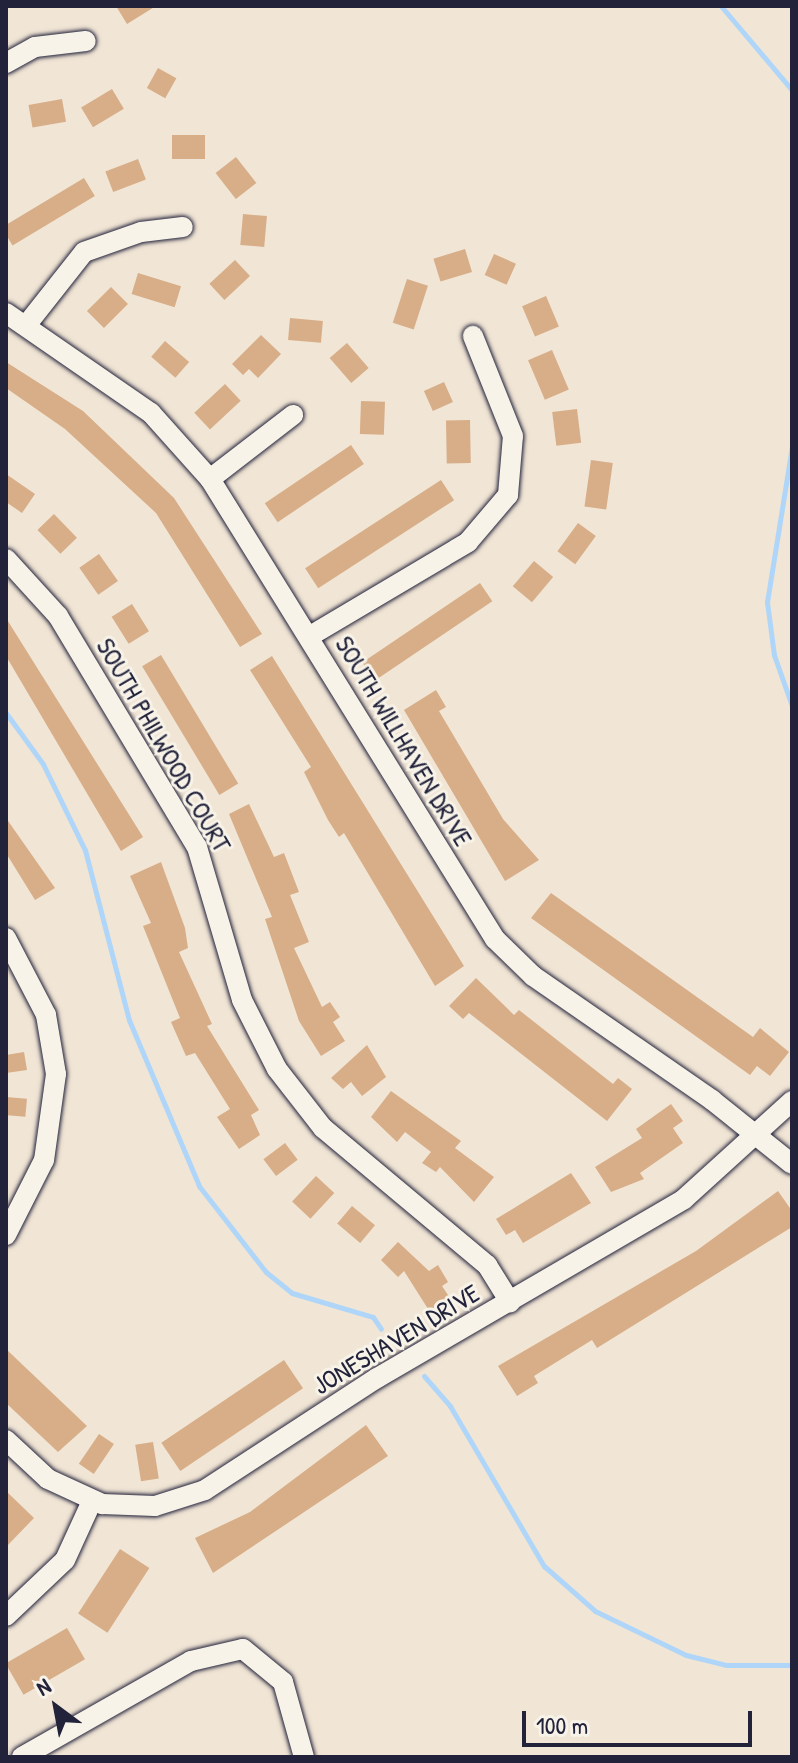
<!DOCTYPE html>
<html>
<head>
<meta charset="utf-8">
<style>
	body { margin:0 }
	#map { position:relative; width:798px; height:1763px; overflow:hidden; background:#f1e5d5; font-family:"Patrick Hand",sans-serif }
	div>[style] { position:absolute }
	.stream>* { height:5px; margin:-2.5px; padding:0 2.5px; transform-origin:2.5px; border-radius:2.5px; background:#afd6f9 }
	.building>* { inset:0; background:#d7ae88; transform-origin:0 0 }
	.roads { filter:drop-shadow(0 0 2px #22223b) drop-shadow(0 0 2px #22223b) }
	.minor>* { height:20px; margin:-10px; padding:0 10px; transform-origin:10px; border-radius:10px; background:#f7f3e8 }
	span { translate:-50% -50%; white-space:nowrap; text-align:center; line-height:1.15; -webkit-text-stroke:6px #f7f3e8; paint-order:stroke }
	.street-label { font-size:26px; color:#22223b }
	.frame { position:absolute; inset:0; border:8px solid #22223b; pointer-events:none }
	.north { position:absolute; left:16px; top:1667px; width:80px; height:80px; -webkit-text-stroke:6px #f7f3e8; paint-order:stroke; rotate:328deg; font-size:22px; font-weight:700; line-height:32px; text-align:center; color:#22223b }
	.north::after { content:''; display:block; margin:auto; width:28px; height:36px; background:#22223b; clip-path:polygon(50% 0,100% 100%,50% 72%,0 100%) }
	.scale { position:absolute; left:522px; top:1711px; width:230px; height:36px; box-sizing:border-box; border:4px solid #22223b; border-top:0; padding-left:10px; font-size:24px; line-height:28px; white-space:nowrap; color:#22223b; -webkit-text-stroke:6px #f7f3e8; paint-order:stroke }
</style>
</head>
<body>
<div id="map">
	<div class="stream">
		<div style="left:721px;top:6px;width:110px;rotate:49.8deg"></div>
		<div style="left:792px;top:446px;width:158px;rotate:99.1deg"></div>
		<div style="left:767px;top:602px;width:53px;rotate:82.5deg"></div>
		<div style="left:774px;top:655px;width:54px;rotate:70.6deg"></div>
		<div style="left:6px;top:713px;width:63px;rotate:54deg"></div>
		<div style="left:43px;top:764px;width:96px;rotate:64deg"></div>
		<div style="left:85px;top:850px;width:176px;rotate:75.5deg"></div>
		<div style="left:129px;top:1020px;width:180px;rotate:67.1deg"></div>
		<div style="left:199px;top:1186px;width:109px;rotate:52.1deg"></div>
		<div style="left:266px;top:1272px;width:33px;rotate:39deg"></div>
		<div style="left:292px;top:1293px;width:84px;rotate:16.5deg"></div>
		<div style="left:373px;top:1317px;width:14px;rotate:56deg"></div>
		<div style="left:424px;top:1376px;width:40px;rotate:49deg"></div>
		<div style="left:450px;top:1406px;width:186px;rotate:59.6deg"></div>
		<div style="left:544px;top:1566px;width:68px;rotate:41.4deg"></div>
		<div style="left:595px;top:1611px;width:101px;rotate:25.8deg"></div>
		<div style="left:686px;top:1655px;width:41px;rotate:14deg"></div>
		<div style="left:726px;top:1665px;width:66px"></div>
	</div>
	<div class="building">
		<div style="clip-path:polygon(116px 6px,156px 6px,127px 24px)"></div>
		<div style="left:158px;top:68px;width:21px;height:23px;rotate:29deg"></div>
		<div style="left:112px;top:89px;width:23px;height:36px;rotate:59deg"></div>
		<div style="left:62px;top:99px;width:23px;height:34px;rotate:80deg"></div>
		<div style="left:172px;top:135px;width:33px;height:24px"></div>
		<div style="left:236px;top:157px;width:33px;height:26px;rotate:52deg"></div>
		<div style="left:138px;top:159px;width:22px;height:35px;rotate:69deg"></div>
		<div style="left:84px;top:178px;width:21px;height:96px;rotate:59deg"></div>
		<div style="left:243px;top:214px;width:24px;height:31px;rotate:5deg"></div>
		<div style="left:465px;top:249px;width:24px;height:33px;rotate:73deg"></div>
		<div style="left:494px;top:254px;width:24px;height:23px;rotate:24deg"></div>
		<div style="left:235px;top:260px;width:22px;height:35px;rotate:47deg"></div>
		<div style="left:138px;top:273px;width:45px;height:22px;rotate:17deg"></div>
		<div style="left:407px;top:279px;width:22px;height:46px;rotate:18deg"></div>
		<div style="left:111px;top:287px;width:24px;height:34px;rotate:45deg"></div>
		<div style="left:546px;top:296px;width:33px;height:26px;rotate:67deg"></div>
		<div style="left:290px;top:318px;width:33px;height:22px;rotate:5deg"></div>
		<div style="clip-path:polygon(261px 335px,281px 354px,258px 378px,249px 369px,243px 375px,232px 364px)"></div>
		<div style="left:165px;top:341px;width:32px;height:21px;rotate:41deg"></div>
		<div style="left:347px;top:343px;width:33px;height:23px;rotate:49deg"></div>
		<div style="left:552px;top:350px;width:43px;height:26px;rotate:67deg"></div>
		<div style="clip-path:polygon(6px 362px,83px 411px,174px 498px,262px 634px,240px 647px,156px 513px,65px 429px,6px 388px)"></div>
		<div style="left:444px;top:382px;width:22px;height:22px;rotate:66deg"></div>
		<div style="left:225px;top:384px;width:23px;height:42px;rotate:47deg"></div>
		<div style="left:361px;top:401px;width:24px;height:33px;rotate:2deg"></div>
		<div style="left:577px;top:409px;width:34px;height:25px;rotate:83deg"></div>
		<div style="left:470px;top:420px;width:43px;height:24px;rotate:89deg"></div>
		<div style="left:351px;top:445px;width:23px;height:104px;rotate:56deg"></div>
		<div style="left:591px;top:460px;width:22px;height:47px;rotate:8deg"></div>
		<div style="clip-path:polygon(6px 474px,35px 494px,22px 513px,6px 502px)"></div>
		<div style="left:441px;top:480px;width:24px;height:162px;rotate:57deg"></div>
		<div style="left:54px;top:514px;width:33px;height:23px;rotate:46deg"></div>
		<div style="left:578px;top:523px;width:22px;height:35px;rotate:36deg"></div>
		<div style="left:99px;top:554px;width:33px;height:24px;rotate:55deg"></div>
		<div style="left:534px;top:561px;width:25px;height:33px;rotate:40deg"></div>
		<div style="left:480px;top:583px;width:22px;height:142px;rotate:56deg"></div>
		<div style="left:132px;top:604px;width:32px;height:24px;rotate:58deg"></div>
		<div style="clip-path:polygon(6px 618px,143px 837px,121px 851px,6px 656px)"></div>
		<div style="left:161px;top:655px;width:150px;height:22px;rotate:59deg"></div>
		<div style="clip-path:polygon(272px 656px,464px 966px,435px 986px,344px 833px,339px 837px,328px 820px,304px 772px,311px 767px,250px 670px)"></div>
		<div style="clip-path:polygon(436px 690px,446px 707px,439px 711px,503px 819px,539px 860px,505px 881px,404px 710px)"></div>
		<div style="clip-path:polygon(249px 804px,274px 857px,284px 853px,299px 892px,290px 895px,309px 942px,294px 948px,322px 1007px,330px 1002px,340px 1017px,333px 1022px,345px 1041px,321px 1056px,299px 1021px,265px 919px,272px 917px,229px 814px)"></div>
		<div style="clip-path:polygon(6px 818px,55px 888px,35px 900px,6px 853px)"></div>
		<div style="clip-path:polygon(161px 862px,185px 928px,188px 948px,179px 952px,212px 1024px,207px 1026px,259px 1110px,251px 1115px,260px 1135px,239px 1149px,217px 1117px,230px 1109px,195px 1053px,186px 1056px,171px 1022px,180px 1018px,143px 926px,151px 923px,130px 876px)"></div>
		<div style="clip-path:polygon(551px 893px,753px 1037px,760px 1028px,789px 1052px,770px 1076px,757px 1066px,750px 1075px,531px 918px)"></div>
		<div style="clip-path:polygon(476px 978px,514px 1015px,519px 1010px,613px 1084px,618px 1078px,632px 1089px,607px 1121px,469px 1013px,463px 1019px,449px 1006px)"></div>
		<div style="clip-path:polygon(367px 1045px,386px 1077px,362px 1096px,351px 1082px,343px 1089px,331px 1078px)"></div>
		<div style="clip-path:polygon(24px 1052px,27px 1070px,6px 1073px,6px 1055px)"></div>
		<div style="clip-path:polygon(391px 1091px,461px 1141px,455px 1148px,494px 1177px,474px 1202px,440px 1167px,436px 1172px,422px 1163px,431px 1152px,405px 1132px,397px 1142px,371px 1117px)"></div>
		<div style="left:6px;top:1097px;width:21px;height:18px;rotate:5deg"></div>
		<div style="clip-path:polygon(671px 1104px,683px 1121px,673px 1128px,683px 1143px,640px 1173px,644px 1179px,611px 1192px,595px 1167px,642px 1138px,636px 1129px)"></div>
		<div style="left:285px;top:1143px;width:21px;height:27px;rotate:53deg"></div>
		<div style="clip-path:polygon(571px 1173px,591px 1203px,523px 1243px,515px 1230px,506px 1235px,496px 1219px)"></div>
		<div style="left:316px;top:1176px;width:25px;height:35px;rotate:43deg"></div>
		<div style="clip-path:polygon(778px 1191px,792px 1211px,792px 1227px,597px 1348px,592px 1340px,534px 1376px,538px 1383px,517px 1396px,498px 1366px,696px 1251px)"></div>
		<div style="left:352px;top:1206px;width:30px;height:23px;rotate:40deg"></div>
		<div style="clip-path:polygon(398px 1242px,429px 1271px,438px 1265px,448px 1282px,442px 1286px,450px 1298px,430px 1312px,404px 1271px,398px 1277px,381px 1260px)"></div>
		<div style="clip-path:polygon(6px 1349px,87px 1426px,58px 1452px,6px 1403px)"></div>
		<div style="left:284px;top:1360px;width:34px;height:148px;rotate:56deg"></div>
		<div style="clip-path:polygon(366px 1425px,388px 1456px,213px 1573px,195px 1538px,250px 1512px)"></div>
		<div style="left:99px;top:1434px;width:18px;height:36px;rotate:34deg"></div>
		<div style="left:153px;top:1442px;width:37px;height:18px;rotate:81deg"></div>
		<div style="clip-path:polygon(6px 1491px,34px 1518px,6px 1547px)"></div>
		<div style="left:120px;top:1549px;width:35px;height:77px;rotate:33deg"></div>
		<div style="left:67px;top:1628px;width:36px;height:71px;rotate:60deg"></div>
	</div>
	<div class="roads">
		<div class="minor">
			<div style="left:6px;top:63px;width:33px;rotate:-29deg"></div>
			<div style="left:35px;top:47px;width:51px;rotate:-6.7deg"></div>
			<div style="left:6px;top:313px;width:176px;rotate:34.6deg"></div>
			<div style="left:151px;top:413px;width:89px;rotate:48.2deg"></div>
			<div style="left:210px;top:479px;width:541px;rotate:58.22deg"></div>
			<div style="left:495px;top:939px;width:53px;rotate:44.2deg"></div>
			<div style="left:533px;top:976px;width:218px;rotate:34.7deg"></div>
			<div style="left:712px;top:1100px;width:102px;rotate:38.7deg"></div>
			<div style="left:28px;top:323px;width:90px;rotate:-51.7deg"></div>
			<div style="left:84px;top:252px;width:60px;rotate:-19.3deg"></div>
			<div style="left:141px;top:232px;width:42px;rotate:-6.8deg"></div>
			<div style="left:210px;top:479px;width:105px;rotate:-37.6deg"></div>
			<div style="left:6px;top:559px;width:77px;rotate:47.6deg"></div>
			<div style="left:58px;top:616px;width:270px;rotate:59deg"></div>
			<div style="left:197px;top:847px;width:159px;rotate:73.6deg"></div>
			<div style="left:242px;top:1000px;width:77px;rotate:63.1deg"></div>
			<div style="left:277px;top:1069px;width:75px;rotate:52.1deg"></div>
			<div style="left:323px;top:1128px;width:214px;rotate:39.9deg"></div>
			<div style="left:487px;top:1265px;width:44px;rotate:58.1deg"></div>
			<div style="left:310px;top:636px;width:184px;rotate:-30.7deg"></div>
			<div style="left:468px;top:542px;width:62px;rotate:-49.6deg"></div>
			<div style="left:508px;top:495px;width:59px;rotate:-85.2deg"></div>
			<div style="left:513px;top:436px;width:108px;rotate:-111.8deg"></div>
			<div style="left:6px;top:938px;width:87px;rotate:62.5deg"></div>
			<div style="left:46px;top:1015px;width:60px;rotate:80.4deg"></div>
			<div style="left:56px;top:1074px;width:87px;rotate:97.9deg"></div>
			<div style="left:44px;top:1160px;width:84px;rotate:116.9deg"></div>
			<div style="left:6px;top:1440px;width:57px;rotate:42.9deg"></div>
			<div style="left:48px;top:1479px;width:60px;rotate:24.8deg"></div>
			<div style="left:102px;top:1504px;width:53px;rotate:2.2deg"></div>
			<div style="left:155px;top:1506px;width:52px;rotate:-17.7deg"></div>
			<div style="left:205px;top:1490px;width:205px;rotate:-33.1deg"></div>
			<div style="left:377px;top:1378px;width:355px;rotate:-30.2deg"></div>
			<div style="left:684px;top:1199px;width:146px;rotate:-42.2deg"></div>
			<div style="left:6px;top:1616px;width:81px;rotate:-43.5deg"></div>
			<div style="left:65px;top:1560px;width:65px;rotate:-65.4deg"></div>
			<div style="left:22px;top:1757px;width:194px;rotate:-29.6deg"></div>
			<div style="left:191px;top:1661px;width:53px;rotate:-13deg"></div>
			<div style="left:243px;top:1649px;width:52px;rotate:39.5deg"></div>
			<div style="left:283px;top:1682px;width:78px;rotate:74.4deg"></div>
		</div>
	</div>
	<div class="street-label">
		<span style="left:404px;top:741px;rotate:59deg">SOUTH WILLHAVEN DRIVE</span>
		<span style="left:164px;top:745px;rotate:60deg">SOUTH PHILWOOD COURT</span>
		<span style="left:396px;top:1339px;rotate:-31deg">JONESHAVEN DRIVE</span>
	</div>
	<div class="frame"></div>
	<div class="north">N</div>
	<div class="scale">100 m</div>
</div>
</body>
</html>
